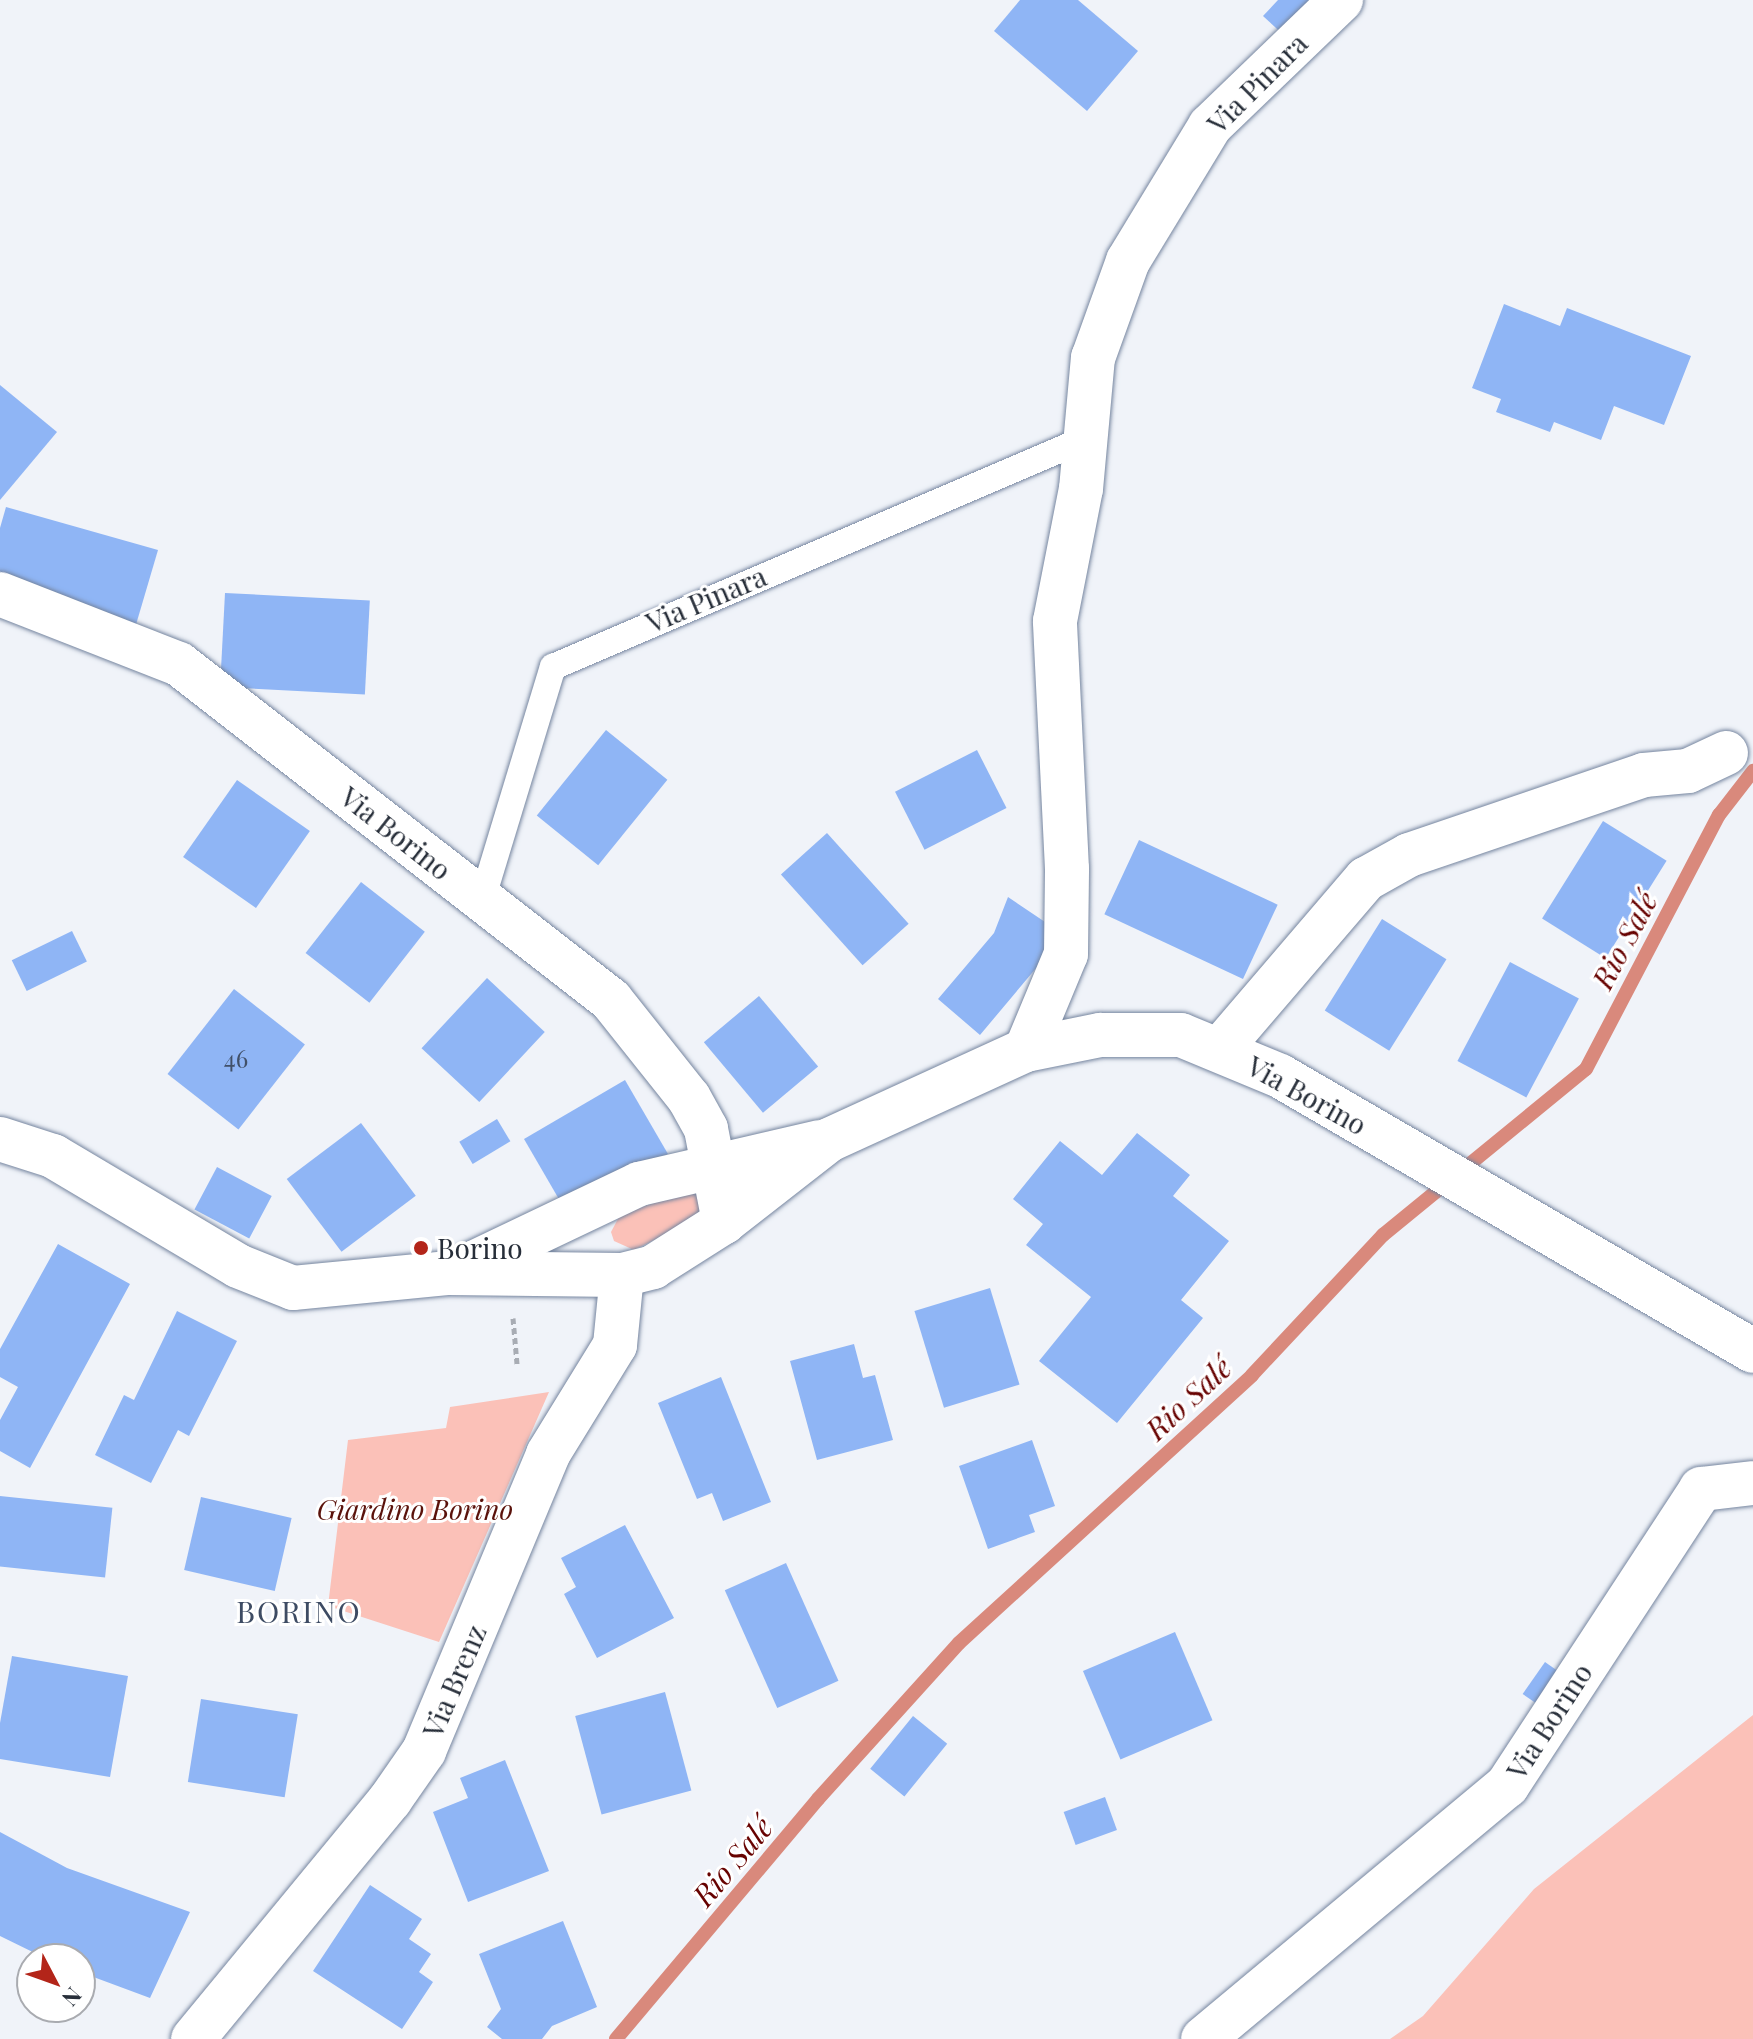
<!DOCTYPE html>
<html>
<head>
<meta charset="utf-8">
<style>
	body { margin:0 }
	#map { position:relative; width:1753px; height:2039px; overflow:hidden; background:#f0f3f9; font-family:"Playfair Display",serif }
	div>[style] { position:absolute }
	.green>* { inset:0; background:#fbc1b8 }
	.stream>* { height:14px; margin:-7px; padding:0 7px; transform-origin:7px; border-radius:7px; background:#d9897c }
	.building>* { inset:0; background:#8fb5f5; transform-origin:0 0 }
	.path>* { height:5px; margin-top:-2.5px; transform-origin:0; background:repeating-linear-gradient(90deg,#a8acb4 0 6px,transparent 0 10px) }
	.roads { filter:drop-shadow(0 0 2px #75859f) drop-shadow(0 0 2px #75859f) }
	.service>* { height:26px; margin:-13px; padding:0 13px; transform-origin:13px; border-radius:13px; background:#fff }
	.minor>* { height:44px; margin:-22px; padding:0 22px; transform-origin:22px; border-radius:22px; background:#fff }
	.tertiary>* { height:44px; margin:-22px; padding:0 22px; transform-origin:22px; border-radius:22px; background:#fff }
	.dots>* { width:22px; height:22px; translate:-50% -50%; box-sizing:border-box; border:4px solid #fff; border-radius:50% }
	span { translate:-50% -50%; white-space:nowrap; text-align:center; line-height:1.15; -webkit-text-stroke:6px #fff; paint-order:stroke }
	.number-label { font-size:24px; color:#415068 }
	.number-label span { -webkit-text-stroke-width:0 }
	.street-label { font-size:28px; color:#272e39 }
	.poi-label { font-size:28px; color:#272e39 }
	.left { translate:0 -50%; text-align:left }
	.park-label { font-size:28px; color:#5a120b; font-style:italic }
	.water-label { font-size:30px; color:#670200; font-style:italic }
	.neighbourhood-label { font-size:30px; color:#3d4b63; letter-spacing:2px }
	.north { position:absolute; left:16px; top:1943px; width:80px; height:80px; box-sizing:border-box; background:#fff; border:2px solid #a9abb0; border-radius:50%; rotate:131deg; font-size:22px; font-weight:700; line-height:32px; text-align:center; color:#272e39 }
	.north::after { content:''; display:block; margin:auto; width:28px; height:36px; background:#b32519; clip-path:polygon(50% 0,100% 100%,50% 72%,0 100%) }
</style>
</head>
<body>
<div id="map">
	<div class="green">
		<div style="clip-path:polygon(699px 1187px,710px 1212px,634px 1250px,614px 1241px,611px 1232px,620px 1215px)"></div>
		<div style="clip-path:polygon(549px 1392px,439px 1642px,328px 1606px,348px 1440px,446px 1428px,450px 1407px)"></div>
		<div style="clip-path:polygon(1753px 1715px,1753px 2039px,1390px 2039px,1423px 2016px,1534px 1889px)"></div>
	</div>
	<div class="stream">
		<div style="left:616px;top:2039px;width:314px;rotate:-49.9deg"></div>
		<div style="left:818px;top:1799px;width:210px;rotate:-47.9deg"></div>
		<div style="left:959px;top:1643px;width:397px;rotate:-42.4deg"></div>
		<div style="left:1252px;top:1375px;width:192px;rotate:-46.9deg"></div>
		<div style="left:1383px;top:1235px;width:262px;rotate:-39.3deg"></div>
		<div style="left:1586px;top:1069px;width:287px;rotate:-62.4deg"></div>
		<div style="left:1719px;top:815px;width:56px;rotate:-52.3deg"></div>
	</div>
	<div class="building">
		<div style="clip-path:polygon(1020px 0,1078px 0,1138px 51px,1087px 111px,994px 31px)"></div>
		<div style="clip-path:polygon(1278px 0,1324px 0,1288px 39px,1263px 16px)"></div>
		<div style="clip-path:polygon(1504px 304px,1560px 326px,1567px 308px,1691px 356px,1664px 425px,1614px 406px,1601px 440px,1554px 422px,1550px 432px,1496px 412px,1501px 399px,1472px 388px)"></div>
		<div style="clip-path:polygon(0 385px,57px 432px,0 500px)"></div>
		<div style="clip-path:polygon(6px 507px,158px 550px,135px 628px,0 589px,0 528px)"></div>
		<div style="left:225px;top:593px;width:145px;height:94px;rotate:3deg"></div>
		<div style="left:606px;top:730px;width:79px;height:110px;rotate:39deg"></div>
		<div style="left:977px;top:750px;width:65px;height:92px;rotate:63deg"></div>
		<div style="left:237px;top:780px;width:89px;height:94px;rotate:35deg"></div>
		<div style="left:1603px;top:821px;width:75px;height:115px;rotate:32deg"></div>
		<div style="left:827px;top:833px;width:122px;height:62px;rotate:48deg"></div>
		<div style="left:1139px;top:840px;width:153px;height:82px;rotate:25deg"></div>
		<div style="left:361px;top:882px;width:81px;height:90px;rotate:38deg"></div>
		<div style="clip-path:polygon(1008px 897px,1054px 928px,1037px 967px,980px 1035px,938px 999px,994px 933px)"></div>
		<div style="left:1382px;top:919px;width:76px;height:108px;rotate:32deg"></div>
		<div style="left:72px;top:931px;width:34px;height:67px;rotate:64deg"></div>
		<div style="left:1510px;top:962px;width:78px;height:112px;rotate:28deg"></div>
		<div style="left:487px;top:978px;width:79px;height:96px;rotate:43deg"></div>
		<div style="left:234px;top:989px;width:90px;height:108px;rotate:38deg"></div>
		<div style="left:759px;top:996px;width:92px;height:72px;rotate:50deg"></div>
		<div style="clip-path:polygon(625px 1080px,668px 1154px,586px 1202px,560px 1201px,524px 1139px)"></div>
		<div style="left:497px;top:1119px;width:26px;height:44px;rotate:59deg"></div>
		<div style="left:361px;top:1123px;width:91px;height:93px;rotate:53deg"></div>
		<div style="clip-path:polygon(1137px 1133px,1190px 1175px,1173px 1196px,1229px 1241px,1181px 1300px,1203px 1318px,1117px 1423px,1039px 1361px,1091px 1297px,1026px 1245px,1043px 1224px,1013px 1199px,1060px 1141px,1102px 1175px)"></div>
		<div style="left:217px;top:1167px;width:62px;height:48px;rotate:28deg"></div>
		<div style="clip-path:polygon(58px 1244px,130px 1284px,30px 1468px,0 1451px,0 1420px,18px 1387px,0 1377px,0 1349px)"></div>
		<div style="left:990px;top:1288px;width:101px;height:79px;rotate:73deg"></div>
		<div style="clip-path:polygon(177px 1311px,237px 1341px,189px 1436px,178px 1430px,151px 1483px,95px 1455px,124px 1395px,134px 1400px)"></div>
		<div style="clip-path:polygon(854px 1344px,863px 1378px,875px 1375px,893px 1440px,817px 1460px,790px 1361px)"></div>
		<div style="clip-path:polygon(721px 1377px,771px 1502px,723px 1521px,712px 1493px,697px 1499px,658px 1403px)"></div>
		<div style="clip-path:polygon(1032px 1440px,1055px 1506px,1029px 1515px,1035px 1532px,988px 1549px,959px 1466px)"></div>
		<div style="left:0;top:1496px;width:113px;height:70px;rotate:6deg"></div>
		<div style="left:201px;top:1497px;width:93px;height:75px;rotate:13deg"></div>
		<div style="clip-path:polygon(625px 1525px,674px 1618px,597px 1658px,564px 1594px,576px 1587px,561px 1558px)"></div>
		<div style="left:786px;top:1563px;width:129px;height:67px;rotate:66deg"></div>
		<div style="left:1175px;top:1632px;width:96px;height:100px;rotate:67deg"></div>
		<div style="clip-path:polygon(12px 1656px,128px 1676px,110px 1777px,0 1759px,0 1723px)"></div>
		<div style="left:1545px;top:1662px;width:16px;height:39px;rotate:35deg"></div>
		<div style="left:665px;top:1692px;width:102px;height:93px;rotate:75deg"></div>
		<div style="left:201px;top:1699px;width:98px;height:84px;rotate:9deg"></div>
		<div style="left:913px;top:1716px;width:44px;height:68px;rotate:39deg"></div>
		<div style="clip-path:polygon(505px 1760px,549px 1871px,468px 1902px,433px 1812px,468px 1798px,460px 1778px)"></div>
		<div style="left:1105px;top:1797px;width:35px;height:44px;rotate:70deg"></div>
		<div style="clip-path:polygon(0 1832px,67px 1868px,190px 1912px,150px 1998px,80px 1972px,80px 1959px,47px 1959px,0 1936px)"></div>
		<div style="clip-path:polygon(370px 1885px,422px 1919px,409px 1939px,431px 1954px,419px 1972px,433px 1982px,402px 2029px,313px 1971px)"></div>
		<div style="clip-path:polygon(563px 1921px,597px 2007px,552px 2026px,542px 2039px,502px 2039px,487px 2027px,501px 2009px,479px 1954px)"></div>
	</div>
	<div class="path">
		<div style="left:513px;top:1318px;width:46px;rotate:85deg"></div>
	</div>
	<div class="roads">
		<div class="service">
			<div style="left:482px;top:900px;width:244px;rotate:-73.1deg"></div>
			<div style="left:553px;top:667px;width:579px;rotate:-23.2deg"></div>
		</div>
		<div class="minor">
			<div style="left:0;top:594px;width:192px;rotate:21.4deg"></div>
			<div style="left:179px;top:664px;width:547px;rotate:37.87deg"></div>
			<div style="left:611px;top:1000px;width:125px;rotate:51.5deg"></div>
			<div style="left:689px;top:1098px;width:35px;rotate:61deg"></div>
			<div style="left:706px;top:1129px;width:95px;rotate:79deg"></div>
			<div style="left:1221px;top:1048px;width:223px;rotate:-49.4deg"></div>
			<div style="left:1366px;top:879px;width:49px;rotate:-29.2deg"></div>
			<div style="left:1409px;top:855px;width:248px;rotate:-18.8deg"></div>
			<div style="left:1644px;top:775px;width:44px;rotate:-5.2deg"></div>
			<div style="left:1688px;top:771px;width:42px;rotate:-25.3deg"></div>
			<div style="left:1026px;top:1050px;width:104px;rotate:-67.4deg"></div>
			<div style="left:1066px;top:954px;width:85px;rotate:-89.3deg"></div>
			<div style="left:1067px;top:869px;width:248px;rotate:-92.8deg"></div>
			<div style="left:1055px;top:621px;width:135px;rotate:-78.9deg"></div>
			<div style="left:1081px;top:489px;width:132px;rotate:-84.8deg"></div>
			<div style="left:1093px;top:358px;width:103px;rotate:-70.2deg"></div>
			<div style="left:1128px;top:261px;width:158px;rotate:-58.7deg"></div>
			<div style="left:1210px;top:126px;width:182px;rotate:-43.9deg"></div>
			<div style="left:193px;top:2039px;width:310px;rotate:-50.5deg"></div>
			<div style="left:390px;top:1800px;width:60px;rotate:-55.2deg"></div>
			<div style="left:424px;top:1751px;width:322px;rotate:-67.3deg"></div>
			<div style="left:548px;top:1454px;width:128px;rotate:-58.4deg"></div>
			<div style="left:615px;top:1345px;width:70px;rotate:-84.3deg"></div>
			<div style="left:1203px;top:2039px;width:396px;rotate:-39.8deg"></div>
			<div style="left:1507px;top:1786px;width:355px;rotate:-56.8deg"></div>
			<div style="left:1701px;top:1489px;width:52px;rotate:-6.6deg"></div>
		</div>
		<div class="tertiary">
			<div style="left:0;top:1139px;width:56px;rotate:17.8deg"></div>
			<div style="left:53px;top:1156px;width:215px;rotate:30.7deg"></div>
			<div style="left:238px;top:1266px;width:59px;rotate:21.8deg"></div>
			<div style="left:293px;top:1288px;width:157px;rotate:-5.5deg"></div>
			<div style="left:449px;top:1273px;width:173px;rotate:0.7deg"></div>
			<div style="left:622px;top:1275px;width:32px;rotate:-14deg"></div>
			<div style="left:653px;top:1267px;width:84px;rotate:-32.4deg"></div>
			<div style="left:724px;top:1222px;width:133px;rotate:-38deg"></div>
			<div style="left:829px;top:1140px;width:217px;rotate:-24.6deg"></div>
			<div style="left:1026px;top:1050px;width:76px;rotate:-11.5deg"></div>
			<div style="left:1100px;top:1035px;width:81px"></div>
			<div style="left:1181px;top:1035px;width:107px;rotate:22.5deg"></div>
			<div style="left:1280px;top:1076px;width:547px;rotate:30.17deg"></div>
			<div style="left:467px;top:1266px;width:191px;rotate:-25.5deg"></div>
			<div style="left:639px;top:1184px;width:185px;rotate:-13.1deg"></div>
		</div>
	</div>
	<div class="dots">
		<div style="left:421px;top:1248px;background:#b32519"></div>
	</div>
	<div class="number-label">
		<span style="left:236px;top:1059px">46</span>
	</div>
	<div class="street-label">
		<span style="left:1257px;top:83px;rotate:-45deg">Via Pinara</span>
		<span style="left:706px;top:599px;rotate:-23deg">Via Pinara</span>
		<span style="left:396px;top:833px;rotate:38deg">Via Borino</span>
		<span style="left:1307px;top:1095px;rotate:29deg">Via Borino</span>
		<span style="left:454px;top:1681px;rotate:-67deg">Via Brenz</span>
		<span style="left:1549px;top:1721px;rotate:-57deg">Via Borino</span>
	</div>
	<div class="poi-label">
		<span class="left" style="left:437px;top:1248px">Borino</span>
	</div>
	<div class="park-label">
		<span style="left:415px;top:1509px">Giardino Borino</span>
	</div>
	<div class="water-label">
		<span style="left:1624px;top:940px;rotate:-62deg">Rio Salé</span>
		<span style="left:1188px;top:1398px;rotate:-43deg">Rio Salé</span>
		<span style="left:732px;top:1861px;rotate:-50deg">Rio Salé</span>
	</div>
	<div class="neighbourhood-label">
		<span style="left:299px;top:1611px">BORINO</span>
	</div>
	<div class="north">N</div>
</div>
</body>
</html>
